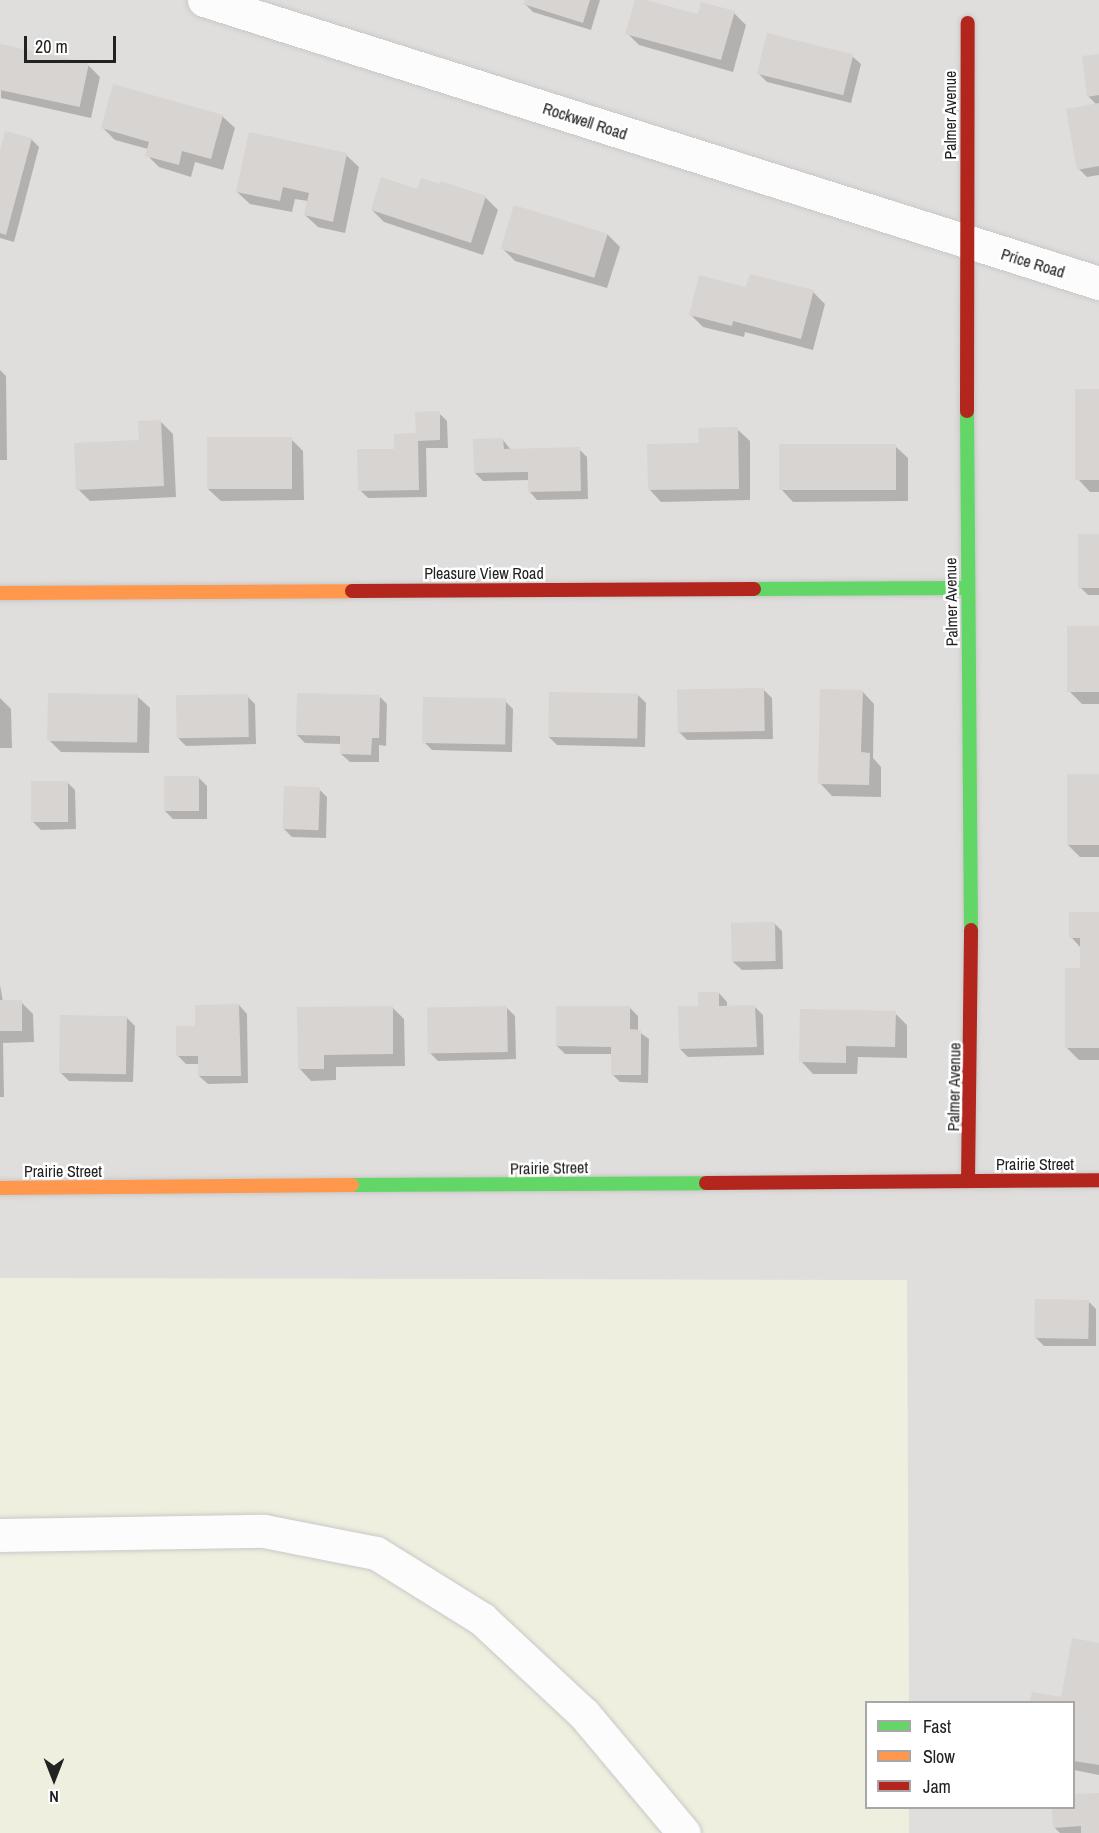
<!DOCTYPE html>
<html>
<head>
<meta charset="utf-8">
<style>
	body { margin:0 }
	#map { position:relative; width:1099px; height:1833px; overflow:hidden; background:#f0eeeb; font-family:"Archivo Narrow",sans-serif }
	div>[style] { position:absolute }
	.residential>* { inset:0; background:#dfdedc }
	.farmland>* { inset:0; background:#efefdf }
	.shadow>* { inset:0; background:#0003 }
	.building>* { inset:0; background:#d7d4d2; transform-origin:0 0 }
	.roads { filter:drop-shadow(0 0 2px #c9c8c7) drop-shadow(0 0 2px #c9c8c7) }
	.street>* { height:33px; margin:-16.5px; padding:0 16.5px; transform-origin:16.5px; border-radius:16.5px; background:#fdfcfc }
	.fast>* { height:14px; margin:-7px; padding:0 7px; transform-origin:7px; border-radius:7px; background:#63d668 }
	.slow>* { height:14px; margin:-7px; padding:0 7px; transform-origin:7px; border-radius:7px; background:#ff974d }
	.jam>* { height:14px; margin:-7px; padding:0 7px; transform-origin:7px; border-radius:7px; background:#b3261e }
	span { translate:-50% -50%; white-space:nowrap; text-align:center; line-height:1.15; -webkit-text-stroke:5px #fff; paint-order:stroke }
	.street-label { font-size:16px; color:#222 }
	.legend { position:absolute; left:865px; top:1701px; width:210px; height:108px; box-sizing:border-box; background:#fff; border:2px solid #a7a7a7; margin:0; padding:8px 10px; list-style:none; font-size:18px; color:#222 }
	.legend li { display:flex; align-items:center; gap:12px; height:30px }
	.legend b { width:30px; border:2px solid #a7a7a7 }
	.north { position:absolute; left:24px; top:1749px; width:60px; height:60px; -webkit-text-stroke:4px #fff; paint-order:stroke; rotate:180deg; font-size:16px; font-weight:700; line-height:24px; text-align:center; color:#222 }
	.north::after { content:''; display:block; margin:auto; width:21px; height:27px; background:#222; clip-path:polygon(50% 0,100% 100%,50% 72%,0 100%) }
	.scale { position:absolute; left:24px; top:36px; width:92px; height:27px; box-sizing:border-box; border:3px solid #222; border-top:0; padding-left:8px; font-size:18px; line-height:21px; white-space:nowrap; color:#222; -webkit-text-stroke:4px #fff; paint-order:stroke }
</style>
</head>
<body>
<div id="map">
	<div class="residential">
		<div style="clip-path:polygon(evenodd,0 0,1099px 0,1099px 1833px,0 1833px,0 0,866px 1702px,1074px 1702px,1074px 1808px,866px 1808px,866px 1702px)"></div>
	</div>
	<div class="farmland">
		<div style="clip-path:polygon(0 1278px,907px 1280px,909px 1702px,866px 1702px,866px 1808px,909px 1808px,909px 1833px,0 1833px)"></div>
	</div>
	<div class="shadow">
		<div style="clip-path:polygon(526px 0,600px 0,591px 30px,533px 12px,525px 4px)"></div>
		<div style="clip-path:polygon(636px 0,699px 16px,734px 13px,746px 25px,733px 72px,639px 45px,627px 33px)"></div>
		<div style="clip-path:polygon(0 46px,88px 65px,100px 77px,91px 118px,1px 98px)"></div>
		<div style="clip-path:polygon(1099px 55px,1099px 175px,1087px 177px,1079px 169px,1097px 105px,1088px 96px)"></div>
		<div style="clip-path:polygon(852px 56px,861px 64px,851px 103px,767px 82px,759px 74px)"></div>
		<div style="clip-path:polygon(222px 116px,235px 128px,223px 170px,195px 162px,191px 177px,159px 167px,147px 155px,148px 149px,115px 140px,103px 128px)"></div>
		<div style="clip-path:polygon(31px 139px,39px 147px,14px 242px,0 238px,0 157px)"></div>
		<div style="clip-path:polygon(346px 155px,359px 167px,345px 233px,318px 227px,305px 215px,308px 201px,295px 199px,292px 212px,250px 204px,237px 192px)"></div>
		<div style="clip-path:polygon(418px 191px,485px 197px,498px 210px,483px 255px,384px 222px,372px 210px)"></div>
		<div style="clip-path:polygon(515px 207px,608px 235px,620px 247px,607px 288px,515px 261px,503px 249px)"></div>
		<div style="clip-path:polygon(747px 289px,813px 292px,825px 304px,813px 350px,745px 332px,744px 337px,703px 327px,691px 315px)"></div>
		<div style="clip-path:polygon(0 370px,6px 376px,7px 460px,0 460px)"></div>
		<div style="clip-path:polygon(1099px 390px,1099px 492px,1090px 492px,1078px 479px)"></div>
		<div style="clip-path:polygon(439px 413px,447px 421px,448px 448px,426px 448px,427px 497px,368px 498px,360px 490px,395px 450px,417px 435px)"></div>
		<div style="clip-path:polygon(161px 422px,173px 434px,176px 497px,90px 501px,78px 489px,141px 442px)"></div>
		<div style="clip-path:polygon(737px 429px,750px 441px,750px 500px,661px 502px,649px 489px,700px 444px)"></div>
		<div style="clip-path:polygon(291px 439px,303px 451px,304px 500px,221px 501px,208px 489px)"></div>
		<div style="clip-path:polygon(503px 440px,511px 450px,579px 449px,587px 457px,588px 499px,537px 500px,529px 491px,529px 480px,483px 481px,475px 473px)"></div>
		<div style="clip-path:polygon(895px 446px,908px 458px,908px 501px,793px 502px,781px 489px)"></div>
		<div style="clip-path:polygon(1099px 536px,1099px 595px,1088px 595px,1080px 587px)"></div>
		<div style="clip-path:polygon(1099px 628px,1099px 704px,1082px 704px,1070px 692px)"></div>
		<div style="clip-path:polygon(764px 690px,772px 698px,773px 739px,687px 740px,679px 732px)"></div>
		<div style="clip-path:polygon(862px 691px,874px 704px,873px 758px,881px 767px,881px 797px,832px 796px,820px 783px)"></div>
		<div style="clip-path:polygon(638px 695px,646px 703px,645px 747px,557px 745px,549px 737px)"></div>
		<div style="clip-path:polygon(137px 696px,150px 708px,149px 753px,61px 752px,49px 740px)"></div>
		<div style="clip-path:polygon(247px 696px,255px 704px,256px 744px,186px 746px,178px 738px)"></div>
		<div style="clip-path:polygon(379px 696px,387px 704px,386px 746px,379px 745px,379px 762px,350px 762px,341px 754px,342px 744px,305px 743px,297px 735px)"></div>
		<div style="clip-path:polygon(0 698px,11px 709px,12px 748px,0 748px)"></div>
		<div style="clip-path:polygon(505px 701px,513px 709px,512px 752px,432px 750px,424px 742px)"></div>
		<div style="clip-path:polygon(1099px 775px,1099px 857px,1080px 857px,1068px 845px)"></div>
		<div style="clip-path:polygon(199px 778px,207px 786px,207px 819px,173px 819px,165px 811px)"></div>
		<div style="clip-path:polygon(67px 782px,75px 790px,76px 829px,41px 830px,33px 822px)"></div>
		<div style="clip-path:polygon(319px 789px,327px 797px,326px 838px,292px 837px,284px 829px)"></div>
		<div style="clip-path:polygon(1099px 914px,1099px 1060px,1079px 1060px,1067px 1048px,1081px 969px,1081px 948px,1071px 937px)"></div>
		<div style="clip-path:polygon(774px 923px,782px 931px,783px 969px,742px 970px,733px 962px)"></div>
		<div style="clip-path:polygon(0 985px,3px 1002px,21px 1002px,33px 1014px,34px 1042px,3px 1043px,4px 1097px,0 1097px)"></div>
		<div style="clip-path:polygon(719px 993px,727px 1002px,727px 1007px,755px 1007px,763px 1015px,764px 1055px,688px 1057px,680px 1049px,699px 1007px)"></div>
		<div style="clip-path:polygon(239px 1005px,247px 1014px,248px 1083px,208px 1084px,199px 1076px,199px 1064px,186px 1064px,178px 1056px,197px 1027px)"></div>
		<div style="clip-path:polygon(392px 1007px,404px 1019px,405px 1066px,336px 1067px,336px 1080px,311px 1081px,299px 1068px)"></div>
		<div style="clip-path:polygon(507px 1008px,515px 1016px,516px 1059px,438px 1061px,430px 1053px)"></div>
		<div style="clip-path:polygon(630px 1008px,638px 1016px,638px 1031px,649px 1039px,648px 1083px,620px 1082px,612px 1074px,612px 1054px,565px 1054px,557px 1046px)"></div>
		<div style="clip-path:polygon(895px 1013px,907px 1025px,907px 1058px,858px 1057px,857px 1074px,813px 1074px,801px 1061px)"></div>
		<div style="clip-path:polygon(127px 1018px,135px 1026px,133px 1082px,69px 1081px,60px 1072px)"></div>
		<div style="clip-path:polygon(1088px 1301px,1096px 1309px,1096px 1346px,1044px 1346px,1036px 1338px)"></div>
		<div style="clip-path:polygon(1099px 1644px,1099px 1775px,1074px 1770px,1074px 1702px,1032px 1702px,1033px 1694px,1062px 1699px)"></div>
		<div style="clip-path:polygon(1099px 1794px,1099px 1833px,1060px 1833px,1054px 1827px,1053px 1808px,1074px 1808px,1074px 1796px)"></div>
	</div>
	<div class="building">
		<div style="clip-path:polygon(525px 0,590px 0,583px 23px,523px 4px)"></div>
		<div style="clip-path:polygon(635px 0,645px 0,698px 14px,701px 2px,735px 11px,721px 60px,625px 34px)"></div>
		<div style="left:767px;top:33px;width:89px;height:42px;rotate:14deg"></div>
		<div style="left:0;top:44px;width:91px;height:45px;rotate:12deg"></div>
		<div style="clip-path:polygon(1099px 54px,1099px 95px,1087px 97px,1082px 56px)"></div>
		<div style="clip-path:polygon(113px 84px,223px 115px,211px 159px,182px 151px,179px 165px,145px 156px,149px 142px,101px 128px)"></div>
		<div style="clip-path:polygon(1099px 103px,1099px 166px,1077px 170px,1066px 109px)"></div>
		<div style="clip-path:polygon(5px 131px,32px 138px,6px 235px,0 233px,0 151px)"></div>
		<div style="clip-path:polygon(249px 132px,347px 153px,333px 222px,304px 215px,309px 193px,283px 187px,280px 201px,236px 192px)"></div>
		<div style="clip-path:polygon(381px 177px,417px 189px,421px 178px,440px 184px,441px 181px,486px 196px,471px 243px,371px 210px)"></div>
		<div style="left:514px;top:205px;width:98px;height:46px;rotate:17deg"></div>
		<div style="clip-path:polygon(750px 274px,814px 290px,801px 339px,733px 321px,732px 326px,689px 315px,699px 275px,746px 287px)"></div>
		<div style="left:1075px;top:389px;width:24px;height:91px"></div>
		<div style="clip-path:polygon(440px 411px,440px 440px,418px 441px,419px 490px,358px 491px,357px 449px,394px 449px,394px 434px,416px 433px,415px 412px)"></div>
		<div style="clip-path:polygon(161px 420px,164px 486px,76px 490px,74px 443px,139px 440px,138px 421px)"></div>
		<div style="clip-path:polygon(738px 427px,739px 489px,648px 490px,647px 444px,699px 443px,698px 428px)"></div>
		<div style="left:292px;top:437px;width:52px;height:85px;rotate:90deg"></div>
		<div style="clip-path:polygon(503px 438px,504px 449px,580px 447px,581px 491px,528px 492px,528px 472px,474px 473px,473px 439px)"></div>
		<div style="left:896px;top:444px;width:46px;height:117px;rotate:90deg"></div>
		<div style="left:1078px;top:534px;width:21px;height:54px"></div>
		<div style="left:1099px;top:626px;width:66px;height:32px;rotate:90deg"></div>
		<div style="left:764px;top:688px;width:43px;height:87px;rotate:89deg"></div>
		<div style="clip-path:polygon(820px 689px,863px 690px,861px 752px,870px 753px,869px 785px,818px 784px)"></div>
		<div style="left:549px;top:692px;width:89px;height:45px;rotate:1deg"></div>
		<div style="left:48px;top:693px;width:90px;height:48px;rotate:1deg"></div>
		<div style="clip-path:polygon(297px 693px,380px 695px,379px 738px,372px 738px,371px 755px,340px 754px,340px 736px,296px 735px)"></div>
		<div style="left:248px;top:694px;width:43px;height:72px;rotate:89deg"></div>
		<div style="left:423px;top:697px;width:83px;height:46px;rotate:1deg"></div>
		<div style="left:1067px;top:774px;width:32px;height:71px"></div>
		<div style="left:164px;top:776px;width:35px;height:35px"></div>
		<div style="left:31px;top:781px;width:37px;height:41px"></div>
		<div style="left:284px;top:786px;width:36px;height:43px;rotate:2deg"></div>
		<div style="clip-path:polygon(1069px 912px,1099px 912px,1099px 1048px,1065px 1048px,1065px 968px,1080px 968px,1080px 938px,1069px 938px)"></div>
		<div style="left:775px;top:922px;width:39px;height:44px;rotate:89deg"></div>
		<div style="clip-path:polygon(698px 992px,719px 992px,719px 1006px,755px 1005px,757px 1047px,679px 1049px,678px 1006px,698px 1006px)"></div>
		<div style="left:22px;top:1000px;width:31px;height:22px;rotate:90deg"></div>
		<div style="clip-path:polygon(239px 1004px,241px 1076px,198px 1076px,198px 1056px,176px 1056px,176px 1026px,195px 1026px,195px 1005px)"></div>
		<div style="clip-path:polygon(393px 1006px,393px 1054px,324px 1055px,324px 1069px,298px 1069px,297px 1007px)"></div>
		<div style="left:507px;top:1006px;width:46px;height:80px;rotate:89deg"></div>
		<div style="clip-path:polygon(556px 1006px,630px 1006px,630px 1029px,641px 1030px,641px 1075px,611px 1075px,611px 1047px,556px 1046px)"></div>
		<div style="clip-path:polygon(800px 1009px,896px 1011px,895px 1047px,846px 1046px,846px 1063px,799px 1062px)"></div>
		<div style="left:60px;top:1015px;width:67px;height:58px;rotate:1deg"></div>
		<div style="left:1035px;top:1299px;width:54px;height:39px;rotate:1deg"></div>
		<div style="clip-path:polygon(1072px 1638px,1099px 1643px,1099px 1765px,1074px 1761px,1074px 1702px,1030px 1702px,1032px 1692px,1061px 1697px)"></div>
		<div style="clip-path:polygon(1099px 1793px,1099px 1833px,1081px 1833px,1081px 1826px,1053px 1828px,1052px 1808px,1074px 1808px,1074px 1794px)"></div>
	</div>
	<div class="roads">
		<div class="street">
			<div style="left:204px;top:0;width:939px;rotate:17.55deg"></div>
			<div style="left:0;top:1535px;width:264px;rotate:-0.9deg"></div>
			<div style="left:264px;top:1531px;width:114px;rotate:11.1deg"></div>
			<div style="left:376px;top:1553px;width:125px;rotate:31.9deg"></div>
			<div style="left:482px;top:1619px;width:139px;rotate:43deg"></div>
			<div style="left:584px;top:1714px;width:155px;rotate:50deg"></div>
		</div>
		<div class="fast">
			<div style="left:967px;top:411px;width:519px;rotate:89.56deg"></div>
			<div style="left:754px;top:589px;width:213px;rotate:-0.3deg"></div>
			<div style="left:352px;top:1185px;width:354px;rotate:-0.3deg"></div>
		</div>
		<div class="slow">
			<div style="left:0;top:593px;width:352px;rotate:-0.3deg"></div>
			<div style="left:0;top:1188px;width:352px;rotate:-0.5deg"></div>
		</div>
		<div class="jam">
			<div style="left:967px;top:411px;width:388px;rotate:-89.9deg"></div>
			<div style="left:352px;top:591px;width:402px;rotate:-0.3deg"></div>
			<div style="left:968px;top:1181px;width:251px;rotate:-89.3deg"></div>
			<div style="left:706px;top:1183px;width:393px;rotate:-0.4deg"></div>
		</div>
	</div>
	<div class="street-label">
		<span style="left:950px;top:115px;rotate:-90deg">Palmer Avenue</span>
		<span style="left:585px;top:121px;rotate:18deg">Rockwell Road</span>
		<span style="left:1033px;top:263px;rotate:17deg">Price Road</span>
		<span style="left:484px;top:573px">Pleasure View Road</span>
		<span style="left:951px;top:602px;rotate:-91deg">Palmer Avenue</span>
		<span style="left:954px;top:1087px;rotate:-89deg">Palmer Avenue</span>
		<span style="left:1035px;top:1164px">Prairie Street</span>
		<span style="left:549px;top:1168px;rotate:-1deg">Prairie Street</span>
		<span style="left:63px;top:1171px">Prairie Street</span>
	</div>
	<ul class="legend">
	<li><b style="height:8px;background:#63d668"></b>Fast</li>
	<li><b style="height:8px;background:#ff974d"></b>Slow</li>
	<li><b style="height:8px;background:#b3261e"></b>Jam</li>
	</ul>
	<div class="north">N</div>
	<div class="scale">20 m</div>
</div>
</body>
</html>
